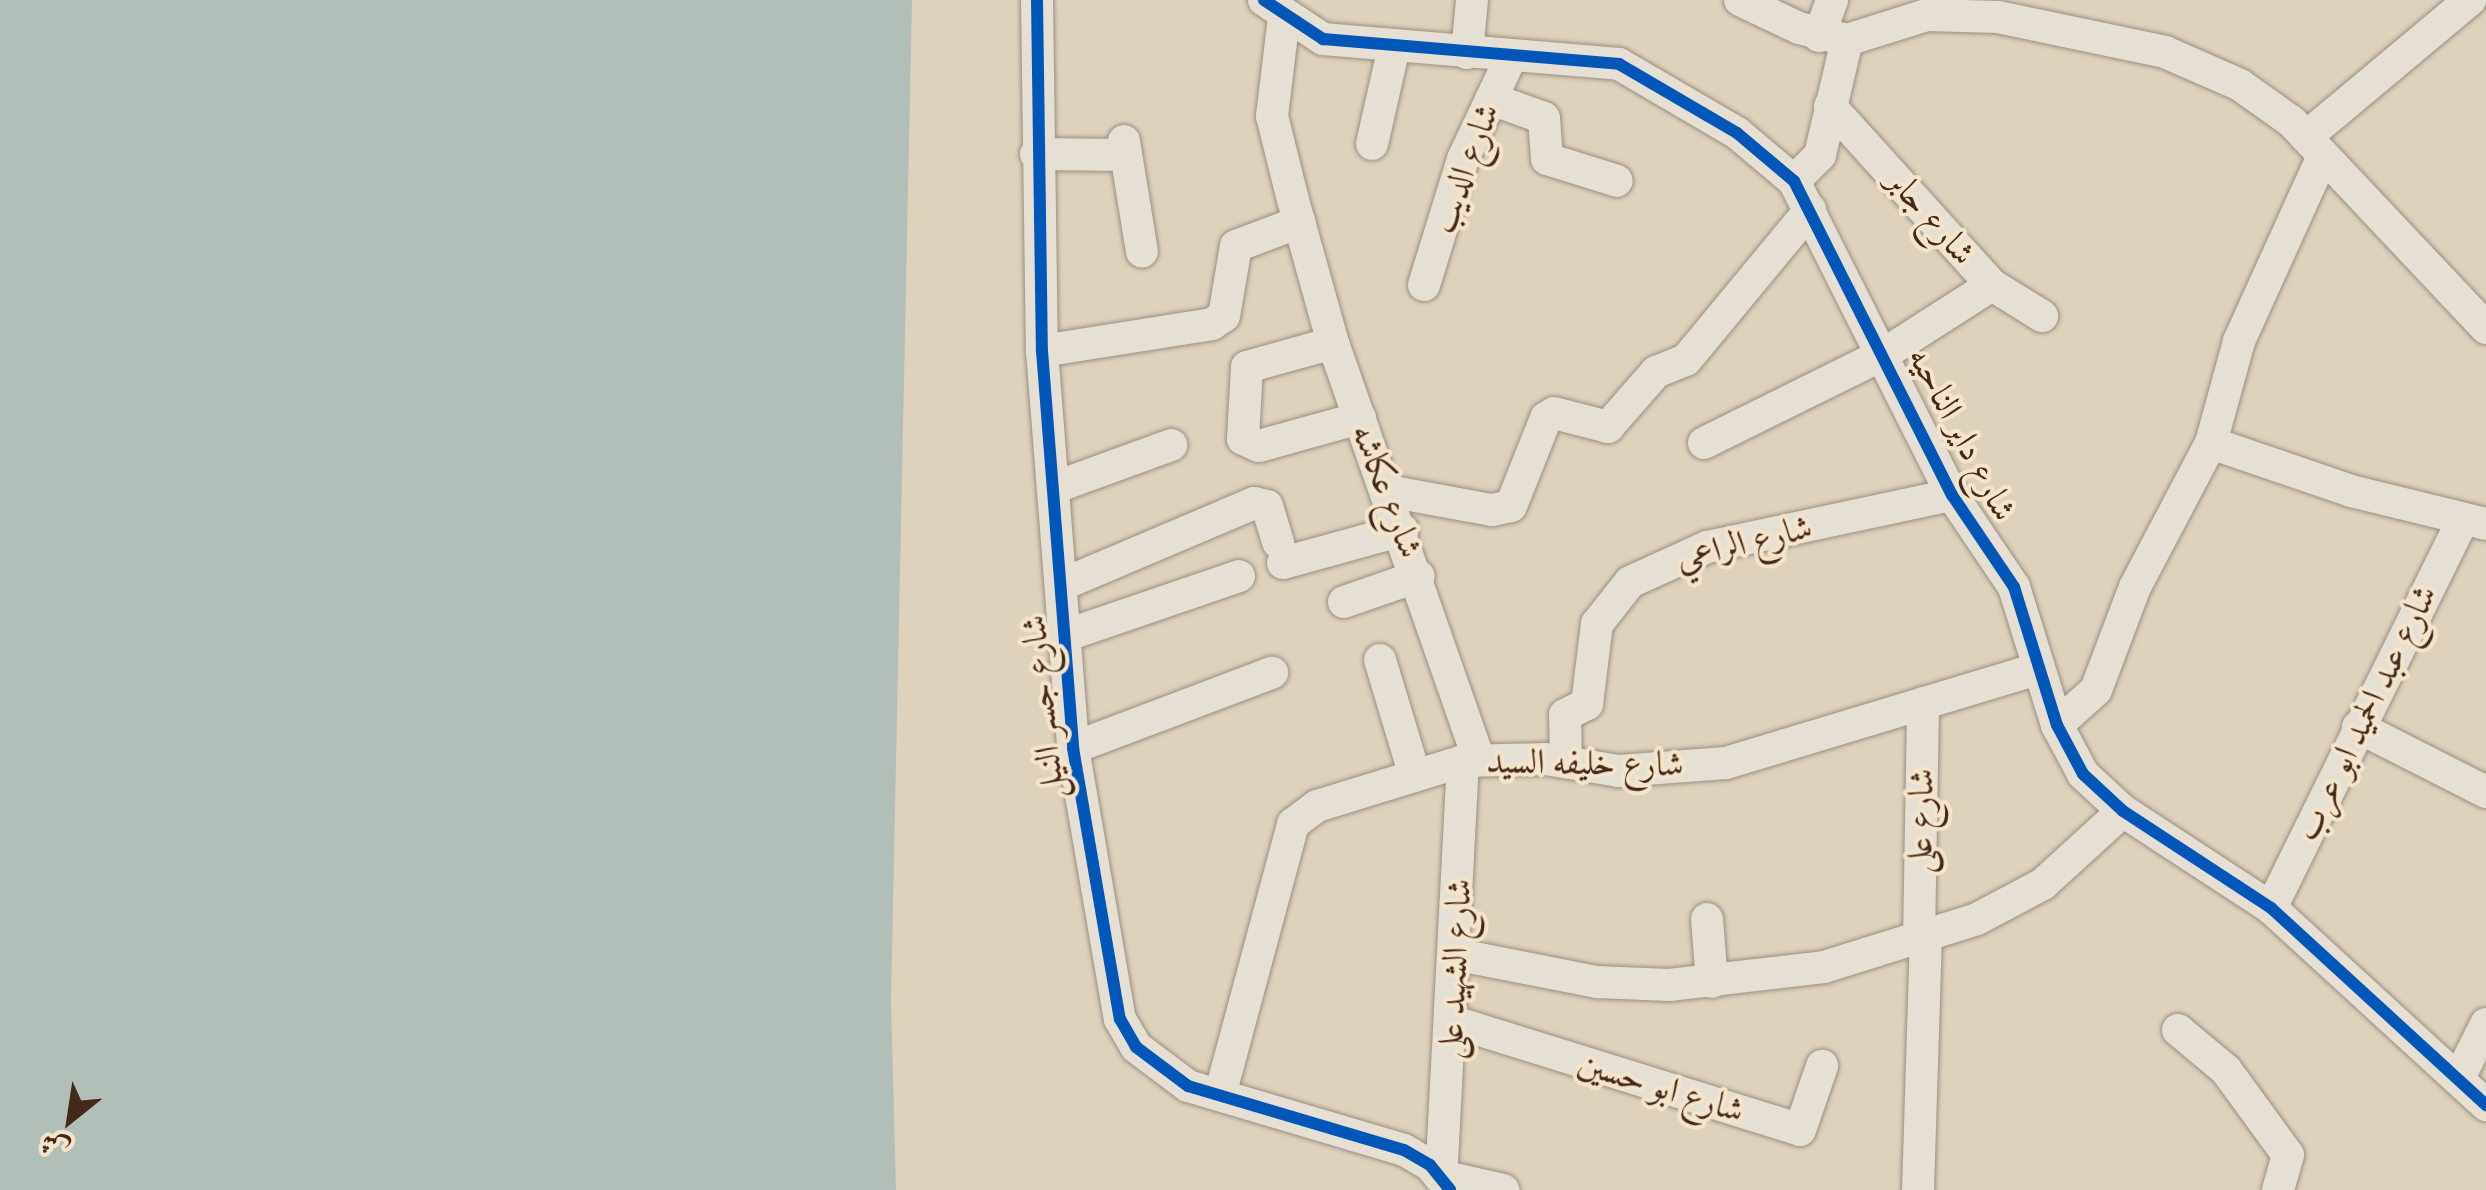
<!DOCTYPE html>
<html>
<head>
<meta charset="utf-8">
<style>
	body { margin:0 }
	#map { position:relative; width:2486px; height:1190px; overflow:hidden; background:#dfd2bc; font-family:"IM FELL Great Primer",Amiri,serif }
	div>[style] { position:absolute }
	.water>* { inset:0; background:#b2beb8 }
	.roads { filter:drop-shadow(0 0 2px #998e80) drop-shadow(0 0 2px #998e80) }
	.minor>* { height:32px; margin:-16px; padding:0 16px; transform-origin:16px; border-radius:16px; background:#e5dfd4 }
	.cycleway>* { height:12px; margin:-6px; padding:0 6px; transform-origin:6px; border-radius:6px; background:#0057b8 }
	span { translate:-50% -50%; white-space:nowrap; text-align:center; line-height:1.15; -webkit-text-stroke:8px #f4e4ca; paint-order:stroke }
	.street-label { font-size:35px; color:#44281c }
	.north { position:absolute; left:20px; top:1070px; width:100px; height:100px; -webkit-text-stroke:8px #f4e4ca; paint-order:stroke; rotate:210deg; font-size:28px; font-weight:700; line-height:40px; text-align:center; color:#44281c }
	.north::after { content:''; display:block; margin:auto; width:35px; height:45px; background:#44281c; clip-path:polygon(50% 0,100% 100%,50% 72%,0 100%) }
</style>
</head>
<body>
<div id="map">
	<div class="water">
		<div style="clip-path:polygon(0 0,912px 0,891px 1001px,896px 1190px,0 1190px)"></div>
	</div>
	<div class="roads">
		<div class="minor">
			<div style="left:1037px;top:0;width:351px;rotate:89.2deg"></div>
			<div style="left:1042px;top:351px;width:398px;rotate:85.5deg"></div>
			<div style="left:1073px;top:748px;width:275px;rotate:80.2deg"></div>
			<div style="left:1120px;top:1019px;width:32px;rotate:60deg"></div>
			<div style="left:1136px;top:1047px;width:65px;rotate:36.9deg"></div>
			<div style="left:1188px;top:1086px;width:225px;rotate:16.5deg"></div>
			<div style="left:1404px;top:1150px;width:30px;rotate:30deg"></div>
			<div style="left:1430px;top:1165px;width:32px;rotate:51deg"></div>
			<div style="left:1264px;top:0;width:71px;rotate:33.5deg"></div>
			<div style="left:1323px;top:39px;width:297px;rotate:4.8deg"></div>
			<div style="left:1619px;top:64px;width:137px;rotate:30.3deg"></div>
			<div style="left:1737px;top:133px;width:75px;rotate:40.1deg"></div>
			<div style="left:1794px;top:181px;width:352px;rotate:63.3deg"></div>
			<div style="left:1952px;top:495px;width:111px;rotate:56deg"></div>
			<div style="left:2014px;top:587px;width:145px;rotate:72.7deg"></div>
			<div style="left:2057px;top:725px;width:55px;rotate:62deg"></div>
			<div style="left:2083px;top:774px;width:54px;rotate:42.8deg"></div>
			<div style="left:2123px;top:811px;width:177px;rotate:33.2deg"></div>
			<div style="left:2271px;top:908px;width:292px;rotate:42.5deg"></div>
			<div style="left:1740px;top:0;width:65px;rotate:25.4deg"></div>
			<div style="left:1799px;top:28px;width:49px;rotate:14deg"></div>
			<div style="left:1847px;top:40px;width:84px;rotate:-17.4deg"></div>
			<div style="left:1927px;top:15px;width:71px;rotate:1.6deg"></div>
			<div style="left:1998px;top:17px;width:171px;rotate:11.8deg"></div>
			<div style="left:2165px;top:52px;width:82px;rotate:23.7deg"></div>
			<div style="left:2240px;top:85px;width:64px;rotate:35.4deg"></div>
			<div style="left:2292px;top:122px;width:283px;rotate:46.7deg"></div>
			<div style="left:1284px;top:17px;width:100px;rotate:96.9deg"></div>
			<div style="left:1272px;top:116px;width:87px;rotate:76deg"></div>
			<div style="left:1293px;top:200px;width:148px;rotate:74.4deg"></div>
			<div style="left:1333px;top:343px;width:442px;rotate:70.7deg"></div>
			<div style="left:1819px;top:36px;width:38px;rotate:-70deg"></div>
			<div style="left:1467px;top:53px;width:53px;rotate:-84.6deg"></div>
			<div style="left:1491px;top:99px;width:56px;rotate:19.7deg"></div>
			<div style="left:1544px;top:118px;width:41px;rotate:85.8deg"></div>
			<div style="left:1547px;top:159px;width:73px;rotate:17.4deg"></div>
			<div style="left:1830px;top:106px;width:241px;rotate:47.9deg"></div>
			<div style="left:1992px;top:285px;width:59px;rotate:31.8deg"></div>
			<div style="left:2306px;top:137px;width:214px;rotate:-39.9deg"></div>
			<div style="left:1124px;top:141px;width:112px;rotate:80.8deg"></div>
			<div style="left:1372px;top:144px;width:99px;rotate:-77.2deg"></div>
			<div style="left:1036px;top:154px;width:90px;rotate:0.6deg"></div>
			<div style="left:1794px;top:181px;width:37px;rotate:-45deg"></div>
			<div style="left:1820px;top:155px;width:118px;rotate:-76.8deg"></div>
			<div style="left:1424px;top:285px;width:132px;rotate:-72.8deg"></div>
			<div style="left:1463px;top:159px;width:115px;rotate:-64.8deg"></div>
			<div style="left:1333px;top:343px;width:89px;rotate:164.4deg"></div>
			<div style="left:1247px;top:367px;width:72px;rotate:93.2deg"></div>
			<div style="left:1243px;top:439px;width:17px;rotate:24deg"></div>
			<div style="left:1259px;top:446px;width:105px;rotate:-15.5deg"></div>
			<div style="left:1042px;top:351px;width:172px;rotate:-9deg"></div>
			<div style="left:1212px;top:324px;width:14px;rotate:-34deg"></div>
			<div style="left:1224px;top:316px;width:71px;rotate:-80.3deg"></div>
			<div style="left:1236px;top:246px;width:68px;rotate:-20.6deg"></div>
			<div style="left:1704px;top:443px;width:201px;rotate:-26.3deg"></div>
			<div style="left:1884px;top:354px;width:128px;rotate:-32.6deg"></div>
			<div style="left:2211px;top:443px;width:148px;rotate:18.9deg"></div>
			<div style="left:2351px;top:491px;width:139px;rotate:13.7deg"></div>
			<div style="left:1053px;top:488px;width:126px;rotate:-20deg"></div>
			<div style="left:1388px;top:491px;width:106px;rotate:10.4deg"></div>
			<div style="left:1492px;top:510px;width:19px;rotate:-12deg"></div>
			<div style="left:1511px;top:506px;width:95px;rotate:-68.3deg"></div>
			<div style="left:1546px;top:418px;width:9px;rotate:-32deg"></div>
			<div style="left:1554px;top:413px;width:56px;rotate:14.5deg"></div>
			<div style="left:1608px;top:427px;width:73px;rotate:-48.9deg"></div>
			<div style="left:1656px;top:372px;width:32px;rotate:-22deg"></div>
			<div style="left:1686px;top:360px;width:195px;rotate:-50.4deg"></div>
			<div style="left:1283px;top:563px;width:124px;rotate:-15.4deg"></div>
			<div style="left:1061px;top:585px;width:210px;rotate:-23deg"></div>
			<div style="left:1254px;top:503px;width:13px;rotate:13deg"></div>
			<div style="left:1267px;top:506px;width:38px;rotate:73deg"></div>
			<div style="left:1344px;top:602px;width:79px;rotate:-19.1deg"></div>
			<div style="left:1064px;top:636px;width:185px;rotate:-18.9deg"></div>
			<div style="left:1380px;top:660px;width:121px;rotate:73.2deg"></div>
			<div style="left:2057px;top:725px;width:52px;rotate:-41.9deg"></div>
			<div style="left:2096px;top:690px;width:110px;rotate:-69.3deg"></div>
			<div style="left:2135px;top:587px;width:163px;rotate:-62.2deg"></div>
			<div style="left:2211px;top:443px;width:106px;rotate:-74.6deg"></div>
			<div style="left:2239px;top:341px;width:203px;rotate:-65.6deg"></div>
			<div style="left:2358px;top:727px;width:144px;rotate:26.9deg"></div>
			<div style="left:1073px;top:748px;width:213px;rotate:-20.7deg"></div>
			<div style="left:1463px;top:761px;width:416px;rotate:93deg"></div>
			<div style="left:1441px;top:1176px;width:64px;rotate:12.7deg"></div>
			<div style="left:1566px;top:762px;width:47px;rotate:-91.2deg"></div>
			<div style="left:1565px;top:715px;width:25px;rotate:-27deg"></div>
			<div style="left:1587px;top:704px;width:81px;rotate:-82.9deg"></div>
			<div style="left:1597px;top:624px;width:53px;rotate:-51.8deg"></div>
			<div style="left:1630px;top:582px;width:85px;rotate:-24.4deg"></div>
			<div style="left:1707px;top:547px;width:250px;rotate:-12deg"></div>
			<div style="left:2271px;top:908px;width:434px;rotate:-63.7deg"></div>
			<div style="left:1707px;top:919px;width:63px;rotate:85.5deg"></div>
			<div style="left:1919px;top:939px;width:236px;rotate:-89deg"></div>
			<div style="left:1459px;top:955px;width:141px;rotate:11.1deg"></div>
			<div style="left:1597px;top:982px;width:72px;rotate:2.4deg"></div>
			<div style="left:1669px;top:985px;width:156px;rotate:-6.6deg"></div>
			<div style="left:1824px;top:967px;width:160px;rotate:-17.4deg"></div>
			<div style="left:1977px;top:919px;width:75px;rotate:-27.9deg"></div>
			<div style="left:2043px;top:884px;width:108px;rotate:-42.4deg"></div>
			<div style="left:1454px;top:1022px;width:362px;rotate:17.3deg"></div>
			<div style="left:1800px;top:1130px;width:68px;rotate:-71deg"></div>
			<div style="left:2178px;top:1030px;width:62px;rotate:39.8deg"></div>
			<div style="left:2226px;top:1070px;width:105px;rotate:53.9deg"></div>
			<div style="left:2288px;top:1155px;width:36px;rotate:106deg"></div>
			<div style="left:2461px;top:1074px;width:56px;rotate:-63.4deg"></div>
			<div style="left:1220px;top:1095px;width:281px;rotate:-74.9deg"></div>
			<div style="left:1293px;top:824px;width:30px;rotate:-37deg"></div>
			<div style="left:1317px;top:806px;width:153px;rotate:-17.1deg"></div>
			<div style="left:1463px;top:761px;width:82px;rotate:-1.4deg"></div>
			<div style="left:1545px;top:759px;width:75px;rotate:9.2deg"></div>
			<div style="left:1619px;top:771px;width:107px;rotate:-4.3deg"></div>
			<div style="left:1726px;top:763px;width:325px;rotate:-16.8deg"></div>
			<div style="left:1918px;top:1190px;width:253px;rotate:-88.2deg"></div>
		</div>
	</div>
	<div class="cycleway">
		<div style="left:1037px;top:0;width:351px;rotate:89.2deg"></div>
		<div style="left:1042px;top:351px;width:398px;rotate:85.5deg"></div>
		<div style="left:1073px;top:748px;width:275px;rotate:80.2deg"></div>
		<div style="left:1120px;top:1019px;width:32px;rotate:60deg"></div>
		<div style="left:1136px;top:1047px;width:65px;rotate:36.9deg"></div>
		<div style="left:1188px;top:1086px;width:225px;rotate:16.5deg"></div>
		<div style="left:1404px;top:1150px;width:30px;rotate:30deg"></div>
		<div style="left:1430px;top:1165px;width:32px;rotate:51deg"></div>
		<div style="left:1264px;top:0;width:71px;rotate:33.5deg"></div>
		<div style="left:1323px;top:39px;width:297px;rotate:4.8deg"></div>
		<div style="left:1619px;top:64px;width:137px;rotate:30.3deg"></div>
		<div style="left:1737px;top:133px;width:75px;rotate:40.1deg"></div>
		<div style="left:1794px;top:181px;width:352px;rotate:63.3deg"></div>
		<div style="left:1952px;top:495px;width:111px;rotate:56deg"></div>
		<div style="left:2014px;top:587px;width:145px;rotate:72.7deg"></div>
		<div style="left:2057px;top:725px;width:55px;rotate:62deg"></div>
		<div style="left:2083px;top:774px;width:54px;rotate:42.8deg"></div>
		<div style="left:2123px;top:811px;width:177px;rotate:33.2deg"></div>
		<div style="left:2271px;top:908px;width:292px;rotate:42.5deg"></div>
	</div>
	<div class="street-label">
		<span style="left:1465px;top:168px;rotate:-69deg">شارع الديب</span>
		<span style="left:1931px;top:217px;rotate:49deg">شارع جابر</span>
		<span style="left:1962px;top:434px;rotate:62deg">شارع داير الناحيه</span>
		<span style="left:1387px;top:491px;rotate:69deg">شارع عكاشه</span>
		<span style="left:1744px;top:543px;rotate:-14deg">شارع الراعي</span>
		<span style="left:1043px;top:707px;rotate:-96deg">شارع جسر النيل</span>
		<span style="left:2366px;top:713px;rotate:-64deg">شارع عبد الحميد ابو عرب</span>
		<span style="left:1585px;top:763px;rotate:1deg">شارع خليفه السيد</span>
		<span style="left:1921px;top:821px;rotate:-89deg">شارع على</span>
		<span style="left:1455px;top:969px;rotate:-87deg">شارع الشهيد على</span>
		<span style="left:1661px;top:1087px;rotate:17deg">شارع ابو حسين</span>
	</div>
	<div class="north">ش</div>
</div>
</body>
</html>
